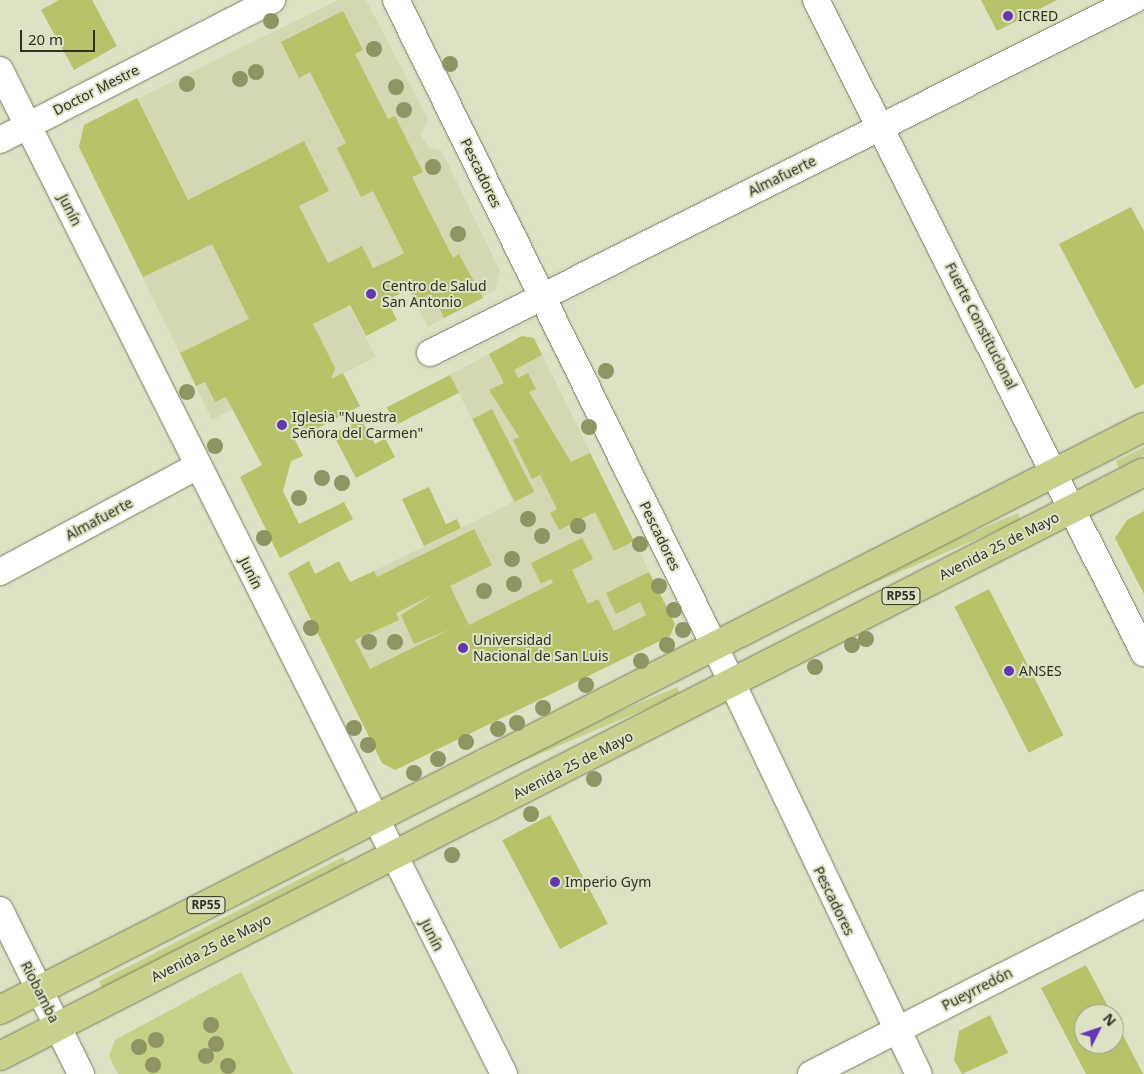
<!DOCTYPE html>
<html>
<head>
<meta charset="utf-8">
<style>
	body { margin:0 }
	#map { position:relative; width:1144px; height:1074px; overflow:hidden; background:#dde2c4; font-family:"Noto Sans",sans-serif }
	div>[style] { position:absolute }
	.built>* { inset:0; background:#d3d8b3 }
	.green>* { inset:0; background:#c7d089; transform-origin:0 0 }
	.building>* { inset:0; background:#b8c269; transform-origin:0 0 }
	.roads { filter:drop-shadow(0 0 1px #787c61) drop-shadow(0 0 1px #787c61) }
	.minor>* { height:26px; margin:-13px; padding:0 13px; transform-origin:13px; border-radius:13px; background:#fff }
	.major>* { height:28px; margin:-14px; padding:0 14px; transform-origin:14px; border-radius:14px; background:#c9d08b }
	.trees>* { width:16px; height:16px; margin:-8px; border-radius:50%; background:#8f9463 }
	.dots>* { width:14px; height:14px; translate:-50% -50%; box-sizing:border-box; border:2px solid #dde2c4; border-radius:50% }
	span { translate:-50% -50%; white-space:nowrap; text-align:center; line-height:1.15; -webkit-text-stroke:4px #dde2c4; paint-order:stroke }
	.shield-label span { padding:1px 4px; background:#dde2c4; border:1px solid; border-radius:4px; -webkit-text-stroke-width:0 }
	.shield-label { font-size:12px; color:#303226; font-weight:700 }
	.poi-label { font-size:14px; color:#303226 }
	.left { translate:0 -50%; text-align:left }
	.street-label { font-size:14px; color:#303226 }
	.north { position:absolute; left:1074px; top:1004px; width:50px; height:50px; box-sizing:border-box; background:#dde2c4; border:1px solid #989c85; border-radius:50%; rotate:49deg; font-size:14px; font-weight:700; line-height:20px; text-align:center; color:#303226 }
	.north::after { content:''; display:block; margin:auto; width:18px; height:22px; background:#6338b0; clip-path:polygon(50% 0,100% 100%,50% 72%,0 100%) }
	.scale { position:absolute; left:20px; top:30px; width:75px; height:22px; box-sizing:border-box; border:2px solid #303226; border-top:0; padding-left:6px; font-size:15px; line-height:18px; white-space:nowrap; color:#303226; -webkit-text-stroke:4px #dde2c4; paint-order:stroke }
</style>
</head>
<body>
<div id="map">
	<div class="built">
		<div style="clip-path:polygon(338px 0,366px 0,428px 119px,421px 135px,428px 147px,442px 151px,500px 271px,495px 290px,428px 327px,393px 259px,373px 268px,362px 247px,328px 264px,376px 357px,280px 405px,272px 389px,212px 420px,79px 147px,84px 125px)"></div>
		<div style="clip-path:polygon(522px 336px,534px 338px,675px 624px,670px 636px,395px 770px,382px 763px,304px 606px,513px 502px,450px 375px)"></div>
	</div>
	<div class="green">
		<div style="clip-path:polygon(1144px 447px,1144px 455px,1119px 468px,1116px 461px)"></div>
		<div style="left:1018px;top:513px;width:8px;height:274px;rotate:67deg"></div>
		<div style="left:677px;top:687px;width:8px;height:274px;rotate:67deg"></div>
		<div style="left:343px;top:857px;width:7px;height:274px;rotate:63deg"></div>
		<div style="clip-path:polygon(241px 972px,293px 1074px,118px 1074px,109px 1056px,115px 1040px)"></div>
	</div>
	<div class="building">
		<div style="clip-path:polygon(59px 0,92px 0,117px 46px,74px 70px,41px 10px)"></div>
		<div style="clip-path:polygon(981px 0,1057px 0,997px 31px)"></div>
		<div style="clip-path:polygon(343px 11px,363px 50px,355px 54px,388px 119px,395px 116px,423px 172px,412px 177px,453px 258px,459px 254px,483px 298px,444px 318px,436px 301px,419px 309px,409px 289px,387px 300px,397px 320px,366px 336px,350px 305px,313px 324px,335px 368px,331px 379px,343px 373px,360px 406px,295px 440px,303px 456px,291px 461px,283px 491px,299px 524px,344px 502px,353px 519px,280px 558px,240px 477px,262px 465px,226px 397px,215px 402px,205px 382px,196px 386px,180px 353px,249px 319px,212px 244px,143px 277px,79px 147px,84px 125px,137px 98px,188px 200px,304px 141px,329px 191px,299px 206px,328px 263px,362px 246px,373px 268px,393px 259px,404px 253px,373px 191px,361px 197px,337px 148px,346px 143px,310px 72px,299px 78px,281px 42px)"></div>
		<div style="clip-path:polygon(1131px 207px,1144px 231px,1144px 384px,1135px 389px,1059px 244px)"></div>
		<div style="clip-path:polygon(522px 336px,534px 338px,542px 355px,514px 370px,518px 378px,528px 373px,536px 389px,529px 392px,571px 462px,590px 453px,634px 541px,614px 551px,595px 512px,559px 530px,550px 513px,557px 509px,540px 475px,532px 479px,513px 440px,519px 437px,489px 390px,504px 383px,489px 354px)"></div>
		<div style="left:450px;top:375px;width:20px;height:71px;rotate:63deg"></div>
		<div style="left:492px;top:409px;width:93px;height:22px;rotate:63deg"></div>
		<div style="clip-path:polygon(361px 419px,375px 444px,385px 438px,395px 457px,356px 478px,333px 434px)"></div>
		<div style="clip-path:polygon(429px 487px,446px 524px,457px 519px,461px 528px,424px 546px,402px 499px)"></div>
		<div style="clip-path:polygon(1144px 511px,1144px 594px,1115px 538px,1127px 520px)"></div>
		<div style="clip-path:polygon(evenodd,474px 529px,492px 565px,450px 586px,469px 625px,553px 583px,551px 579px,541px 584px,531px 563px,582px 538px,593px 559px,572px 570px,588px 604px,598px 599px,614px 631px,646px 615px,640px 602px,616px 614px,606px 593px,649px 572px,675px 624px,670px 636px,395px 770px,382px 763px,288px 573px,309px 561px,315px 574px,339px 561px,350px 582px,374px 571px,377px 577px,474px 529px,434px 594px,401px 615px,414px 644px,451px 629px,370px 669px,355px 640px,399px 620px,396px 613px,434px 594px)"></div>
		<div style="left:989px;top:589px;width:164px;height:39px;rotate:63deg"></div>
		<div style="left:550px;top:815px;width:123px;height:54px;rotate:62deg"></div>
		<div style="clip-path:polygon(1086px 965px,1112px 1014px,1084px 1014px,1084px 1044px,1114px 1044px,1114px 1018px,1143px 1074px,1086px 1074px,1041px 988px)"></div>
		<div style="clip-path:polygon(990px 1015px,1008px 1053px,962px 1074px,954px 1060px,959px 1031px)"></div>
	</div>
	<div class="roads">
		<div class="minor">
			<div style="left:396px;top:0;width:719px;rotate:63.76deg"></div>
			<div style="left:714px;top:645px;width:475px;rotate:64.5deg"></div>
			<div style="left:816px;top:0;width:731px;rotate:63.33deg"></div>
			<div style="left:0;top:70px;width:1123px;rotate:63.34deg"></div>
			<div style="left:0;top:140px;width:306px;rotate:-27.2deg"></div>
			<div style="left:430px;top:353px;width:788px;rotate:-26.63deg"></div>
			<div style="left:0;top:572px;width:225px;rotate:-28.2deg"></div>
			<div style="left:0;top:910px;width:183px;rotate:63.7deg"></div>
			<div style="left:811px;top:1074px;width:374px;rotate:-27deg"></div>
		</div>
		<div class="major">
			<div style="left:0;top:1010px;width:1284px;rotate:-27deg"></div>
			<div style="left:0;top:1056px;width:1284px;rotate:-27.04deg"></div>
		</div>
	</div>
	<div class="trees">
		<div style="left:271px;top:21px"></div>
		<div style="left:374px;top:49px"></div>
		<div style="left:450px;top:64px"></div>
		<div style="left:256px;top:72px"></div>
		<div style="left:240px;top:79px"></div>
		<div style="left:187px;top:84px"></div>
		<div style="left:396px;top:87px"></div>
		<div style="left:404px;top:110px"></div>
		<div style="left:433px;top:167px"></div>
		<div style="left:458px;top:234px"></div>
		<div style="left:606px;top:371px"></div>
		<div style="left:187px;top:392px"></div>
		<div style="left:589px;top:427px"></div>
		<div style="left:215px;top:446px"></div>
		<div style="left:322px;top:478px"></div>
		<div style="left:342px;top:483px"></div>
		<div style="left:299px;top:498px"></div>
		<div style="left:528px;top:519px"></div>
		<div style="left:578px;top:526px"></div>
		<div style="left:542px;top:536px"></div>
		<div style="left:264px;top:538px"></div>
		<div style="left:640px;top:544px"></div>
		<div style="left:512px;top:559px"></div>
		<div style="left:514px;top:584px"></div>
		<div style="left:659px;top:586px"></div>
		<div style="left:484px;top:591px"></div>
		<div style="left:674px;top:610px"></div>
		<div style="left:311px;top:628px"></div>
		<div style="left:683px;top:630px"></div>
		<div style="left:866px;top:639px"></div>
		<div style="left:369px;top:642px"></div>
		<div style="left:395px;top:642px"></div>
		<div style="left:667px;top:645px"></div>
		<div style="left:852px;top:645px"></div>
		<div style="left:641px;top:661px"></div>
		<div style="left:815px;top:667px"></div>
		<div style="left:586px;top:685px"></div>
		<div style="left:543px;top:708px"></div>
		<div style="left:517px;top:723px"></div>
		<div style="left:354px;top:728px"></div>
		<div style="left:498px;top:729px"></div>
		<div style="left:466px;top:742px"></div>
		<div style="left:368px;top:745px"></div>
		<div style="left:438px;top:759px"></div>
		<div style="left:414px;top:773px"></div>
		<div style="left:594px;top:779px"></div>
		<div style="left:531px;top:814px"></div>
		<div style="left:452px;top:855px"></div>
		<div style="left:211px;top:1025px"></div>
		<div style="left:156px;top:1040px"></div>
		<div style="left:216px;top:1044px"></div>
		<div style="left:139px;top:1047px"></div>
		<div style="left:206px;top:1056px"></div>
		<div style="left:153px;top:1065px"></div>
		<div style="left:228px;top:1066px"></div>
	</div>
	<div class="dots">
		<div style="left:1008px;top:16px;background:#6338b0"></div>
		<div style="left:371px;top:294px;background:#6338b0"></div>
		<div style="left:282px;top:425px;background:#6338b0"></div>
		<div style="left:463px;top:648px;background:#6338b0"></div>
		<div style="left:1009px;top:671px;background:#6338b0"></div>
		<div style="left:555px;top:882px;background:#6338b0"></div>
	</div>
	<div class="shield-label">
		<span style="left:901px;top:596px">RP55</span>
		<span style="left:206px;top:905px">RP55</span>
	</div>
	<div class="poi-label">
		<span class="left" style="left:1018px;top:16px">ICRED</span>
		<span class="left" style="left:382px;top:294px">Centro de Salud<br>San Antonio</span>
		<span class="left" style="left:292px;top:425px">Iglesia "Nuestra<br>Señora del Carmen"</span>
		<span class="left" style="left:473px;top:648px">Universidad<br>Nacional de San Luis</span>
		<span class="left" style="left:1019px;top:671px">ANSES</span>
		<span class="left" style="left:565px;top:882px">Imperio Gym</span>
	</div>
	<div class="street-label">
		<span style="left:96px;top:90px;rotate:-27deg">Doctor Mestre</span>
		<span style="left:481px;top:173px;rotate:64deg">Pescadores</span>
		<span style="left:782px;top:176px;rotate:-26deg">Almafuerte</span>
		<span style="left:70px;top:210px;rotate:63deg">Junín</span>
		<span style="left:981px;top:326px;rotate:63deg">Fuerte Constitucional</span>
		<span style="left:99px;top:519px;rotate:-28deg">Almafuerte</span>
		<span style="left:660px;top:536px;rotate:64deg">Pescadores</span>
		<span style="left:999px;top:546px;rotate:-27deg">Avenida 25 de Mayo</span>
		<span style="left:251px;top:573px;rotate:63deg">Junín</span>
		<span style="left:573px;top:765px;rotate:-27deg">Avenida 25 de Mayo</span>
		<span style="left:834px;top:901px;rotate:64deg">Pescadores</span>
		<span style="left:432px;top:935px;rotate:63deg">Junín</span>
		<span style="left:211px;top:948px;rotate:-27deg">Avenida 25 de Mayo</span>
		<span style="left:977px;top:989px;rotate:-27deg">Pueyrredón</span>
		<span style="left:40px;top:992px;rotate:63deg">Riobamba</span>
	</div>
	<div class="north">N</div>
	<div class="scale">20 m</div>
</div>
</body>
</html>
